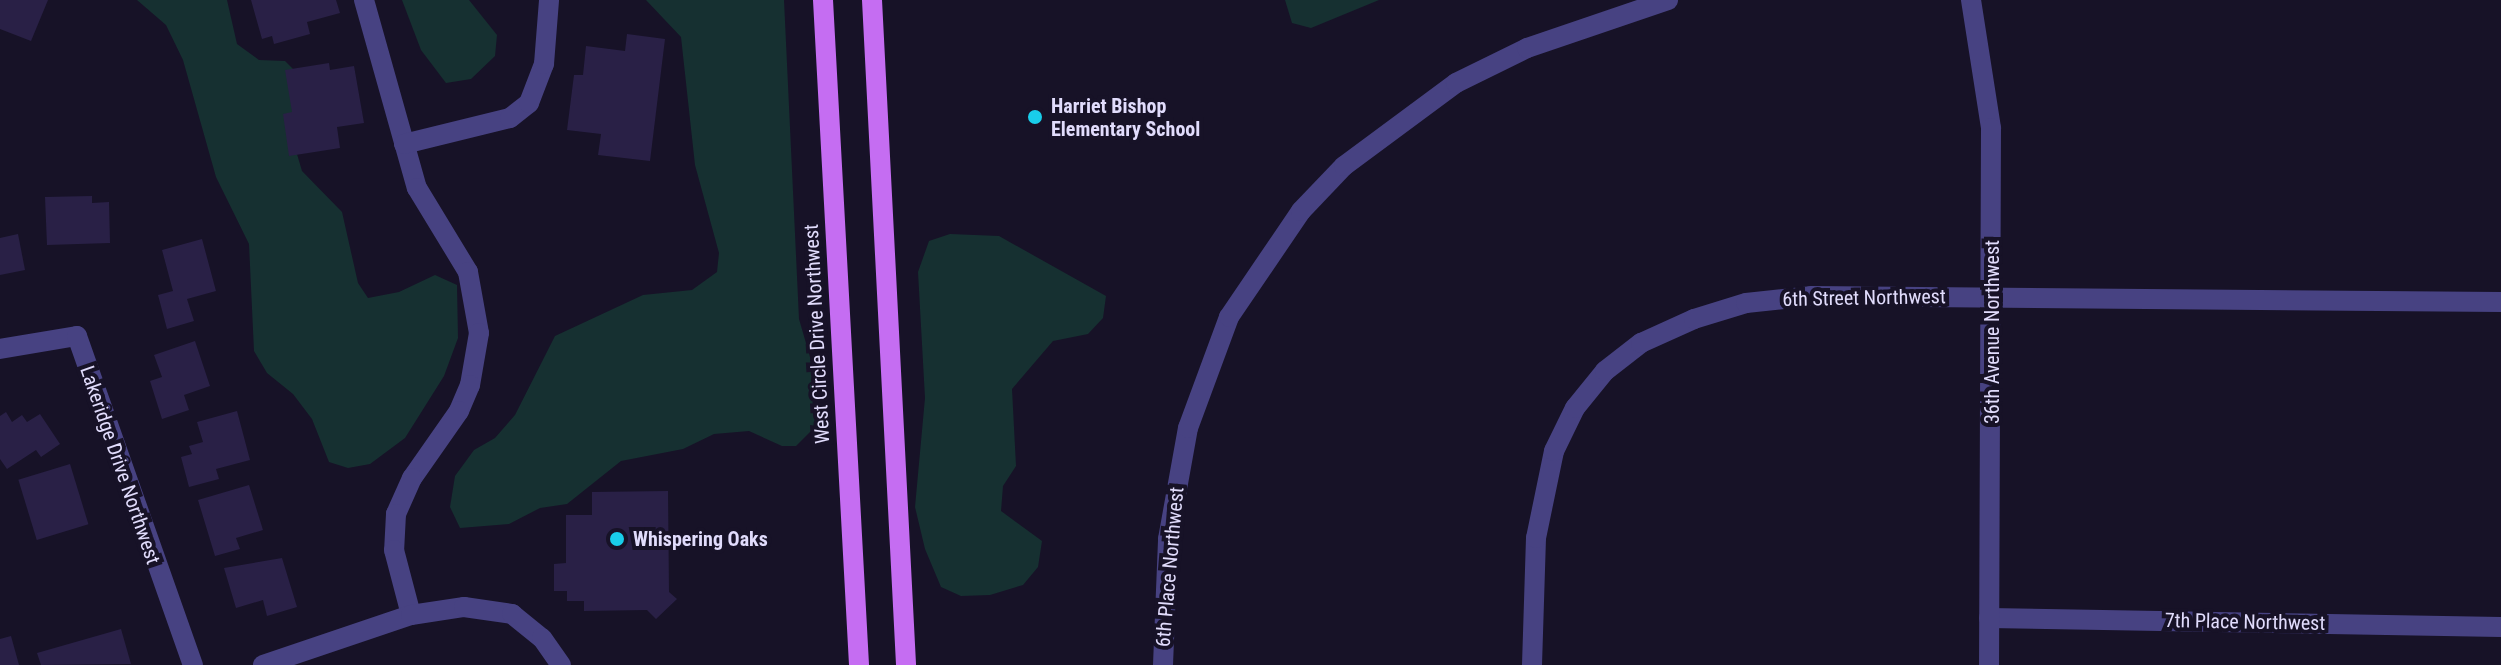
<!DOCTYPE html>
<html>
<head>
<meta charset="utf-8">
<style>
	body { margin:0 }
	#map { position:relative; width:2501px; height:665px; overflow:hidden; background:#171227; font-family:"Roboto Condensed",sans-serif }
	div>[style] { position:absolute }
	.green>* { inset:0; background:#163031 }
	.building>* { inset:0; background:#292046; transform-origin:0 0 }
	.minor>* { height:20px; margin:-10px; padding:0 10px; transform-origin:10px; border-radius:10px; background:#474282 }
	.tertiary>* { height:20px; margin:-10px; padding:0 10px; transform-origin:10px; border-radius:10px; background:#474282 }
	.primary>* { height:20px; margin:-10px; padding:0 10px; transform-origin:10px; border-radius:10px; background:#c56df2 }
	.dots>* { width:22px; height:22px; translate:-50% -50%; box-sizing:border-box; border:4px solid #171227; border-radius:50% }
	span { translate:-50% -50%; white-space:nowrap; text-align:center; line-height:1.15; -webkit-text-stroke:8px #171227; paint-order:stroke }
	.poi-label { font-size:20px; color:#e1dcfc; font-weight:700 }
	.left { translate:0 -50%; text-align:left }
	.street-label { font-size:20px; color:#e1dcfc }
</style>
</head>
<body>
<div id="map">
	<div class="green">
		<div style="clip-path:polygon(137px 0,227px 0,237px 44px,259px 60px,285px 61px,304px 80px,294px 144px,302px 171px,342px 212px,358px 283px,368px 298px,399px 292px,435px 275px,457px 285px,458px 338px,444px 376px,405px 438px,370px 464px,348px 468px,329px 462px,312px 419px,293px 394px,267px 373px,254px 351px,249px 244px,216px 177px,183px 60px,166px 25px)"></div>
		<div style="clip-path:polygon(402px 0,469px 0,497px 35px,495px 56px,471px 79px,446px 83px,421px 50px)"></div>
		<div style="clip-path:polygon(646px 0,784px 0,799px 319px,821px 395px,813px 429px,796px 446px,782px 446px,749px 431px,714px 434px,683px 449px,621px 461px,567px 504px,540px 508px,509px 524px,460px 528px,450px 507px,455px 476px,474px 450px,495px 438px,515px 415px,555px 336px,643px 295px,692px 290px,717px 272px,719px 253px,695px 165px,681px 37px)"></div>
		<div style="clip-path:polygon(1285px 0,1379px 0,1311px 28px,1292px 23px)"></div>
		<div style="clip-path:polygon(950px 234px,999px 236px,1106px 296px,1103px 318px,1088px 334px,1053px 341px,1012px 389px,1016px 466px,1003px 486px,1001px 511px,1042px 541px,1038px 567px,1023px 585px,990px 595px,961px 596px,941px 587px,925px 549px,915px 507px,925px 398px,918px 272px,929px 241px)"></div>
	</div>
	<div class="building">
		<div style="clip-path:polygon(0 0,48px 0,31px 41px,0 29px)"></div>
		<div style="clip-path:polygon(251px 0,336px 0,340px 13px,307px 22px,310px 34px,274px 44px,272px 36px,262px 39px)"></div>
		<div style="clip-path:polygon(627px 34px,665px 39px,650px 161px,598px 155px,601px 134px,567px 130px,574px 75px,583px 75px,586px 46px,625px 51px)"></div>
		<div style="clip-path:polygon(329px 63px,330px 70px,354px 66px,364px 123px,337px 127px,340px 148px,289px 156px,283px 114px,292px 112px,285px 70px)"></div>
		<div style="clip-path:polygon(92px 196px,92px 203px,109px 202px,110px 243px,47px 245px,45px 197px)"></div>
		<div style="clip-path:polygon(18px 234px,25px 270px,0 275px,0 238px)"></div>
		<div style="clip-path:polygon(202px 239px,216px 291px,187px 299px,194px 321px,167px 329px,158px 295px,173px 291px,162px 250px)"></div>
		<div style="clip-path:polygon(195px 341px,210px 386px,184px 395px,189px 410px,162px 419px,150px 381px,162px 377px,154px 355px)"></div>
		<div style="clip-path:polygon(237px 411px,250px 460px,216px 469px,219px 479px,189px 487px,181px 457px,192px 454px,189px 446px,203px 442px,197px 422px)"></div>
		<div style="clip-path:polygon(6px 412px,12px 422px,22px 415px,27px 422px,40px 414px,60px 444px,41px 457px,36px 450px,7px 469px,0 459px,0 416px)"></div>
		<div style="left:70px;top:464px;width:63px;height:54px;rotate:73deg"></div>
		<div style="clip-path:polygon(249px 485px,263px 530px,236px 538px,240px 549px,215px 556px,198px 500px)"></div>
		<div style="clip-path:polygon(668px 491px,669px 592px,677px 599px,656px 619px,647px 610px,584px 611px,584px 601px,567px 601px,567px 591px,554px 591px,554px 564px,566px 563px,566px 515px,592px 515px,592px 492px)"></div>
		<div style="clip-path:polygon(282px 558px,297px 607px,267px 616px,263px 600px,236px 608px,224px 568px)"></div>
		<div style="clip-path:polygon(121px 629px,131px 664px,41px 665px,37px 653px)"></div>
		<div style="clip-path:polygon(11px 636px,19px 665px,0 665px,0 639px)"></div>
	</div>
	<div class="minor">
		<div style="left:364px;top:0;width:195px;rotate:74.3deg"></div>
		<div style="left:417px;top:188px;width:98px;rotate:58.7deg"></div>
		<div style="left:468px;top:272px;width:62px;rotate:79.8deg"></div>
		<div style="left:479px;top:333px;width:53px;rotate:99.8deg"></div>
		<div style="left:470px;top:385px;width:28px;rotate:113deg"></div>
		<div style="left:459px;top:411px;width:82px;rotate:125deg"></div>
		<div style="left:412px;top:478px;width:39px;rotate:114deg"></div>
		<div style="left:396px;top:514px;width:36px;rotate:93deg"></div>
		<div style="left:394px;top:550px;width:67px;rotate:75.3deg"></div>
		<div style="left:404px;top:144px;width:109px;rotate:-13.8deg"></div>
		<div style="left:510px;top:118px;width:24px;rotate:-38deg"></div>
		<div style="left:529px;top:103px;width:42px;rotate:-69deg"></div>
		<div style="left:544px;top:64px;width:64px;rotate:-85.5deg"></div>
		<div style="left:0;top:349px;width:78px;rotate:-9.6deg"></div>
		<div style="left:77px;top:336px;width:349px;rotate:70.6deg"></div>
		<div style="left:1989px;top:618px;width:512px;rotate:1.01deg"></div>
		<div style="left:263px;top:665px;width:156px;rotate:-18.7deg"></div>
		<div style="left:411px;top:615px;width:54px;rotate:-8.6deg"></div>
		<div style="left:464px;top:607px;width:49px;rotate:8.3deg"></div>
		<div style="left:512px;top:614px;width:38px;rotate:39deg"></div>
		<div style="left:542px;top:638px;width:33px;rotate:55deg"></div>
		<div style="left:1163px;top:665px;width:126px;rotate:-87.7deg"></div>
		<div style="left:1168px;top:539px;width:113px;rotate:-79.8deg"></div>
		<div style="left:1188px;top:428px;width:118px;rotate:-69.7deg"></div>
		<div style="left:1229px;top:317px;width:128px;rotate:-55.8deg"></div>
		<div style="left:1301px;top:211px;width:62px;rotate:-46.3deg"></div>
		<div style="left:1344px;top:166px;width:139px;rotate:-36.5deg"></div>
		<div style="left:1456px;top:83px;width:79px;rotate:-26.2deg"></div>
		<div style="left:1527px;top:48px;width:149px;rotate:-18.8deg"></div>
		<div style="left:1532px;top:665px;width:127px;rotate:-88.2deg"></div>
		<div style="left:1536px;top:538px;width:89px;rotate:-78.3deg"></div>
		<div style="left:1554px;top:451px;width:48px;rotate:-64deg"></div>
		<div style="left:1575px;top:408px;width:48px;rotate:-51deg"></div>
		<div style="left:1605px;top:371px;width:46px;rotate:-37.9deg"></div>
		<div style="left:1641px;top:343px;width:58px;rotate:-24.4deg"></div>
		<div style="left:1694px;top:319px;width:54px;rotate:-17.1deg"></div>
		<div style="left:1746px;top:303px;width:65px;rotate:-6.1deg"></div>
		<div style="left:1811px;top:296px;width:690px;rotate:0.5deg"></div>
	</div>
	<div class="tertiary">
		<div style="left:1971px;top:0;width:130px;rotate:81.1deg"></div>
		<div style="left:1991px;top:128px;width:537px;rotate:90.21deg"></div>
	</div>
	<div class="primary">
		<div style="left:823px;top:0;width:666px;rotate:86.9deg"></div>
		<div style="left:872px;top:0;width:666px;rotate:87.07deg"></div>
	</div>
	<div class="dots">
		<div style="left:1035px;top:117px;background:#19cdea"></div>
		<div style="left:617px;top:539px;background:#19cdea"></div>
	</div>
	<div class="poi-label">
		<span class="left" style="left:1051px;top:118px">Harriet Bishop<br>Elementary School</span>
		<span class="left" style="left:633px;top:539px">Whispering Oaks</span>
	</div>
	<div class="street-label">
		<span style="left:1864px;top:298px;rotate:-1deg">6th Street Northwest</span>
		<span style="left:1992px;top:332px;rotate:-90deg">36th Avenue Northwest</span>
		<span style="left:817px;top:334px;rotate:-93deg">West Circle Drive Northwest</span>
		<span style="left:120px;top:465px;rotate:71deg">Lakeridge Drive Northwest</span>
		<span style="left:1170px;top:567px;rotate:-85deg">6th Place Northwest</span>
		<span style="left:2245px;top:622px;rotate:1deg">7th Place Northwest</span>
	</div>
</div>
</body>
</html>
